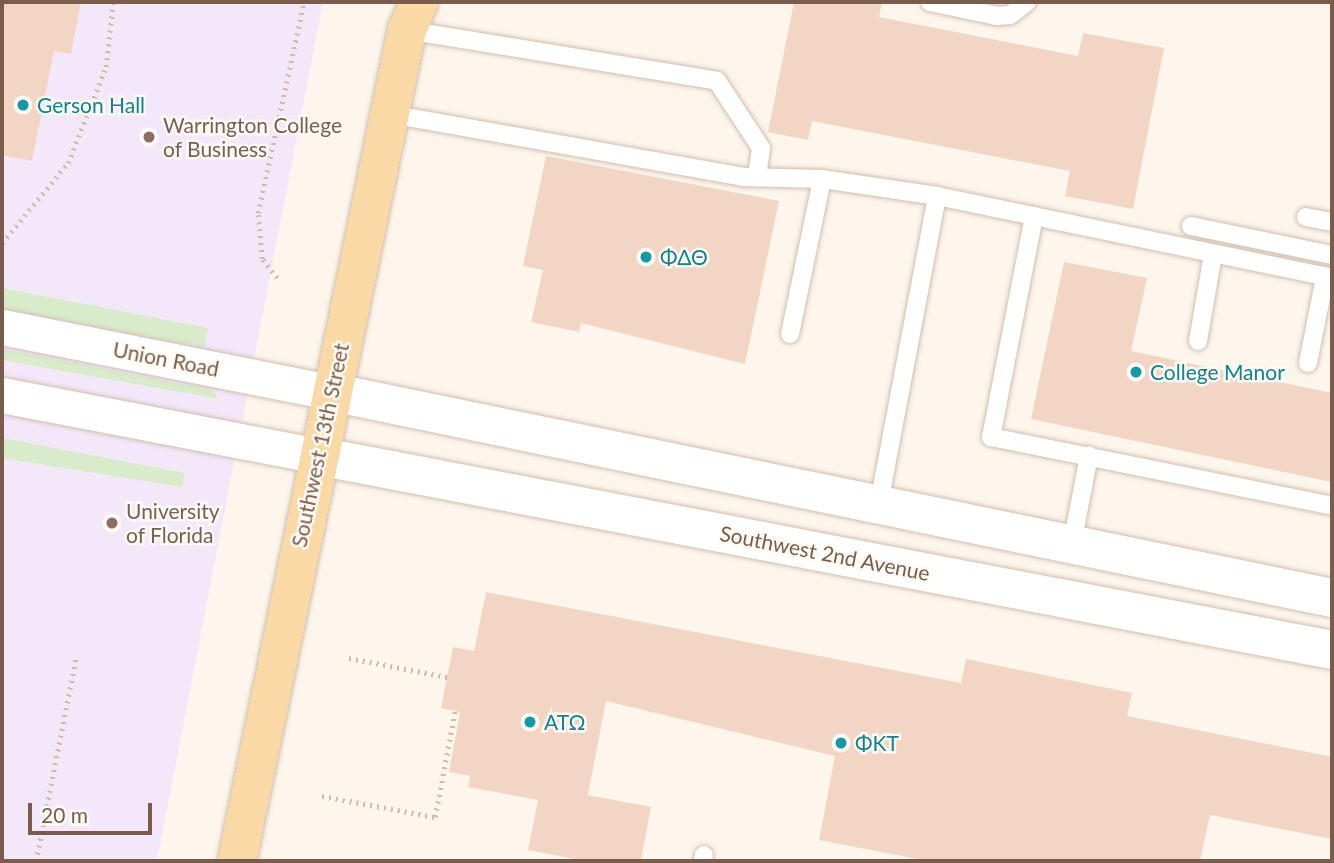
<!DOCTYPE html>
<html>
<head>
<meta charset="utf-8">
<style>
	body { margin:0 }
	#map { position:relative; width:1334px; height:863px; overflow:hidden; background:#fdf6ec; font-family:Lato,sans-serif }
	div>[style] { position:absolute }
	.education>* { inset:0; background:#f3e8fa }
	.green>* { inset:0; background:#d8ecc9; transform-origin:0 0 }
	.building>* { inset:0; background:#f3d5c3 }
	.path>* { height:4.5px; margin-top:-2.25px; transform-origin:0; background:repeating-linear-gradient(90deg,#d9b8a5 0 2px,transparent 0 7px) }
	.roads { filter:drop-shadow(0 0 2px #d1beb0) drop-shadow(0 0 2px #d1beb0) }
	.service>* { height:18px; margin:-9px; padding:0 9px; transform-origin:9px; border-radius:9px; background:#fff }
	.minor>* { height:35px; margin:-17.5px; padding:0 17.5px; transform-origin:17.5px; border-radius:17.5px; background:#fff }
	.tertiary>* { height:38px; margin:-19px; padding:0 19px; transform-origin:19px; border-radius:19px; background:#fff }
	.primary>* { height:38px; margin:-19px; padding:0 19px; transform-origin:19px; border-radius:19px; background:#fbd9a5 }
	.dots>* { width:19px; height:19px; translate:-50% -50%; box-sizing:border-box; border:4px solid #fffaf3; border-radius:50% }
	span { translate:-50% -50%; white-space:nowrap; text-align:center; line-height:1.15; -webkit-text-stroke:5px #fffaf3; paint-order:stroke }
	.culture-label { font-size:21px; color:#0d838f }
	.left { translate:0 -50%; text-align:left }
	.education-label { font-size:21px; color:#785e54 }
	.street-label { font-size:21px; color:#7a5c4d }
	.frame { position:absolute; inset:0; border:4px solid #7a5c4d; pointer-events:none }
	.scale { position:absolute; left:28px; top:803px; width:124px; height:32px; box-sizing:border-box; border:4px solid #7a5c4d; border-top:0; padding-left:9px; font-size:21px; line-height:24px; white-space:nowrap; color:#7a5c4d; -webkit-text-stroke:5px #fffaf3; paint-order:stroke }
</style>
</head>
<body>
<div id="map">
	<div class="education">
		<div style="clip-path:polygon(2px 2px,323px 2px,157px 861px,2px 861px)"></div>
	</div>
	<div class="green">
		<div style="left:2px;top:288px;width:210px;height:20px;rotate:11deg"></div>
		<div style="clip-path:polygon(2px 349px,212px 390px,219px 399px,2px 360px)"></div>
		<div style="clip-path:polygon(2px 438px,185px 473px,182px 487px,2px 458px)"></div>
	</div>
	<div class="building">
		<div style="clip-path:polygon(2px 2px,81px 2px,71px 54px,54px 51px,32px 161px,2px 155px)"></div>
		<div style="clip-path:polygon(794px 2px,882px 2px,879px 17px,1078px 56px,1083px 33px,1164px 48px,1133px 209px,1065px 196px,1070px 171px,812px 121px,808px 140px,768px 132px)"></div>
		<div style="clip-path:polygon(546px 156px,779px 201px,745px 364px,581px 323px,579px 332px,531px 322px,543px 270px,523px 266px)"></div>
		<div style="clip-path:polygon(1064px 262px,1147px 278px,1131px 351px,1332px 393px,1332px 482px,1031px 419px)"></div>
		<div style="clip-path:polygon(486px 592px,961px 683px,966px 659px,1132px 693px,1127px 716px,1332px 757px,1332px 839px,1210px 815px,1200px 861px,928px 861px,819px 840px,835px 756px,606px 701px,588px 795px,651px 807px,641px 861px,585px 861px,528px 850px,538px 800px,468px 787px,470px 776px,449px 772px,460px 712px,441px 708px,453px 647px,474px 651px)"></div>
	</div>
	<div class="path">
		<div style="left:2px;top:243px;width:104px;rotate:-50.5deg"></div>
		<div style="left:68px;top:163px;width:103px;rotate:-68.4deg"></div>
		<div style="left:106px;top:67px;width:65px;rotate:-83.9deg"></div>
		<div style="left:277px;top:278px;width:24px;rotate:-128deg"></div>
		<div style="left:262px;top:259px;width:46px;rotate:-95deg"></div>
		<div style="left:258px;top:213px;width:216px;rotate:-77.7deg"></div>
		<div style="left:349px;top:658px;width:100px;rotate:11deg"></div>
		<div style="left:322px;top:796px;width:115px;rotate:10.5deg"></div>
		<div style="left:435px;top:817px;width:108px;rotate:-79.3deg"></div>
		<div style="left:36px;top:861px;width:207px;rotate:-78.9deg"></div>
	</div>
	<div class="roads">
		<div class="service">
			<div style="left:930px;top:2px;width:68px;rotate:11.8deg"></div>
			<div style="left:997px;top:16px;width:13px;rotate:-4deg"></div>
			<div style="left:1010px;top:15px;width:21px;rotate:-37deg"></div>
			<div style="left:407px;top:30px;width:314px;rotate:9.3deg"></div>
			<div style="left:717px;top:81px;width:80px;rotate:56.7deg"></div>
			<div style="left:761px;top:148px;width:30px;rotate:98deg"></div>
			<div style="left:390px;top:114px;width:359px;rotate:10.1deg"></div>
			<div style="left:743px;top:177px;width:79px;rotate:1.5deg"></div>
			<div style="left:822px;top:179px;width:116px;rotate:8.4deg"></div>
			<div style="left:937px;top:196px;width:403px;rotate:11.7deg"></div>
			<div style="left:1034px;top:216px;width:225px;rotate:101deg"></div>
			<div style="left:991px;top:437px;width:348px;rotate:11.4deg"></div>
			<div style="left:1306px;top:217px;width:26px;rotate:11deg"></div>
			<div style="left:1191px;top:226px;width:144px;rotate:11.6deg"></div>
			<div style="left:790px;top:334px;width:158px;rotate:-78.3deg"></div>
			<div style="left:1198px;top:341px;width:88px;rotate:-80.2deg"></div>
			<div style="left:1308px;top:363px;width:88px;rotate:-78.8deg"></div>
			<div style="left:879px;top:503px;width:312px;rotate:-79.3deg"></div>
			<div style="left:1072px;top:544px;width:90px;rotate:-79.1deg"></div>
			<div style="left:703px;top:861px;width:6px;rotate:-81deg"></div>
		</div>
		<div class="minor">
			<div style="left:2px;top:327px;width:335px;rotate:11.2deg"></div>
			<div style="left:2px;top:395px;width:322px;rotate:10.9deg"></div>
		</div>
		<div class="tertiary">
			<div style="left:331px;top:392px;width:1022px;rotate:11.63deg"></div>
			<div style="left:318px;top:456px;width:1032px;rotate:10.83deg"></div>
		</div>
		<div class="primary">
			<div style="left:237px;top:861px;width:848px;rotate:-78.44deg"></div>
			<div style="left:407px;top:30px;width:30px;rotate:-67deg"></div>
		</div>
	</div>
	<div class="dots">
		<div style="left:23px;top:105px;background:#0f9aa8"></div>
		<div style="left:149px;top:137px;background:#8d6e63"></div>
		<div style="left:646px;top:257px;background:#0f9aa8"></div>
		<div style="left:1136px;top:372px;background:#0f9aa8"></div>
		<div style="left:112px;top:523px;background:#8d6e63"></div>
		<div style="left:530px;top:722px;background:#0f9aa8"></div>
		<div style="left:841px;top:743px;background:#0f9aa8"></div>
	</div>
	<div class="culture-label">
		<span class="left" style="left:37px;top:105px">Gerson Hall</span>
		<span class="left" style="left:660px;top:257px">ΦΔΘ</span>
		<span class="left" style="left:1150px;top:372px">College Manor</span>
		<span class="left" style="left:544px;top:722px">ΑΤΩ</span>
		<span class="left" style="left:855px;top:743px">ΦΚΤ</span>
	</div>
	<div class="education-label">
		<span class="left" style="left:163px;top:137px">Warrington College<br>of Business</span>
		<span class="left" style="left:126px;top:523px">University<br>of Florida</span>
	</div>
	<div class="street-label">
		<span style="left:166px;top:359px;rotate:11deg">Union Road</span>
		<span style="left:320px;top:445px;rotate:-78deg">Southwest 13th Street</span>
		<span style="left:825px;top:553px;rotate:11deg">Southwest 2nd Avenue</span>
	</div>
	<div class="frame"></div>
	<div class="scale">20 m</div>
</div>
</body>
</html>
